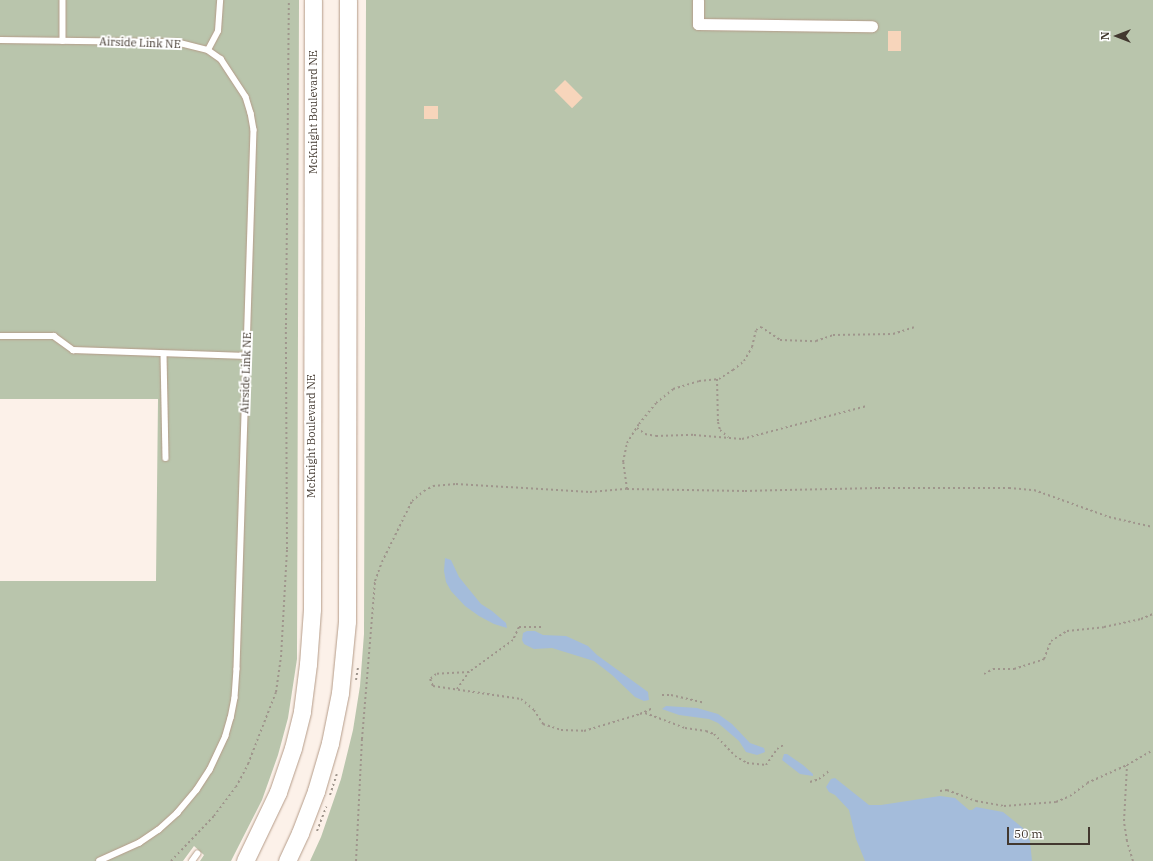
<!DOCTYPE html>
<html>
<head>
<meta charset="utf-8">
<style>
	body { margin:0 }
	#map { position:relative; width:1153px; height:861px; overflow:hidden; background:#fcf1e9; font-family:"IBM Plex Serif",serif }
	div>[style] { position:absolute }
	.green>* { inset:0; background:#b9c5ac }
	.water>* { inset:0; background:#a4bcdb }
	.building>* { inset:0; background:#f7d5bb; transform-origin:0 0 }
	.path>* { height:2px; margin-top:-1px; transform-origin:0; background:repeating-linear-gradient(90deg,#9f958c 0 2px,transparent 0 5px) }
	.roads { filter:drop-shadow(0 0 1px #b59c89) drop-shadow(0 0 1px #b59c89) }
	.lane>* { height:5.5px; margin:-2.75px; padding:0 2.75px; transform-origin:2.75px; border-radius:2.75px; background:#fff }
	.street>* { height:11px; margin:-5.5px; padding:0 5.5px; transform-origin:5.5px; border-radius:5.5px; background:#fff }
	.primary>* { height:17px; margin:-8.5px; padding:0 8.5px; transform-origin:8.5px; border-radius:8.5px; background:#fff }
	span { translate:-50% -50%; white-space:nowrap; text-align:center; line-height:1.15; -webkit-text-stroke:4px #fff; paint-order:stroke }
	.street-label { font-size:11px; color:#42382f }
	.north { position:absolute; left:1097px; top:16px; width:40px; height:40px; -webkit-text-stroke:3px #fff; paint-order:stroke; rotate:270deg; font-size:11px; font-weight:700; line-height:16px; text-align:center; color:#42382f }
	.north::after { content:''; display:block; margin:auto; width:14px; height:18px; background:#42382f; clip-path:polygon(50% 0,100% 100%,50% 72%,0 100%) }
	.scale { position:absolute; left:1007px; top:827px; width:83px; height:18px; box-sizing:border-box; border:2px solid #42382f; border-top:0; padding-left:5px; font-size:12px; line-height:14px; white-space:nowrap; color:#42382f; -webkit-text-stroke:3px #fff; paint-order:stroke }
</style>
</head>
<body>
<div id="map">
	<div class="green">
		<div style="clip-path:polygon(0 0,299px 0,297px 659px,288px 718px,278px 755px,262px 800px,231px 861px,200px 861px,204px 855px,194px 846px,183px 861px,0 861px,0 581px,156px 581px,158px 399px,0 399px)"></div>
		<div style="clip-path:polygon(366px 0,1153px 0,1153px 861px,310px 861px,321px 837px,341px 779px,353px 730px,360px 686px,364px 634px)"></div>
	</div>
	<div class="water">
		<div style="clip-path:polygon(445px 558px,451px 560px,459px 577px,481px 604px,492px 611px,506px 623px,507px 628px,494px 624px,479px 616px,465px 606px,451px 591px,446px 582px,444px 571px)"></div>
		<div style="clip-path:polygon(527px 631px,535px 631px,543px 635px,566px 636px,588px 646px,597px 655px,648px 692px,649px 700px,644px 701px,635px 697px,612px 675px,594px 661px,552px 648px,534px 649px,524px 644px,522px 640px,523px 633px)"></div>
		<div style="clip-path:polygon(666px 706px,697px 708px,718px 714px,732px 724px,750px 743px,764px 748px,765px 752px,757px 755px,746px 752px,739px 741px,718px 723px,709px 719px,679px 715px,662px 709px)"></div>
		<div style="clip-path:polygon(784px 754px,787px 754px,803px 765px,813px 774px,813px 776px,800px 774px,782px 760px)"></div>
		<div style="clip-path:polygon(835px 778px,869px 805px,881px 805px,940px 796px,955px 798px,969px 810px,972px 810px,976px 807px,1003px 812px,1023px 828px,1030px 841px,1032px 861px,865px 861px,856px 839px,849px 810px,835px 795px,829px 792px,826px 787px,831px 779px)"></div>
	</div>
	<div class="building">
		<div style="left:901px;top:31px;width:20px;height:13px;rotate:90deg"></div>
		<div style="left:565px;top:80px;width:25px;height:15px;rotate:45deg"></div>
		<div style="left:424px;top:106px;width:14px;height:13px"></div>
	</div>
	<div class="path">
		<div style="left:717px;top:379px;width:43px;rotate:88.7deg"></div>
		<div style="left:718px;top:422px;width:8px;rotate:76deg"></div>
		<div style="left:720px;top:430px;width:11px;rotate:41deg"></div>
		<div style="left:637px;top:428px;width:10px;rotate:37deg"></div>
		<div style="left:645px;top:434px;width:11px;rotate:10deg"></div>
		<div style="left:656px;top:436px;width:38px;rotate:-2deg"></div>
		<div style="left:694px;top:435px;width:48px;rotate:4.8deg"></div>
		<div style="left:742px;top:439px;width:129px;rotate:-14.8deg"></div>
		<div style="left:627px;top:489px;width:27px;rotate:-98deg"></div>
		<div style="left:623px;top:462px;width:19px;rotate:-78deg"></div>
		<div style="left:627px;top:443px;width:22px;rotate:-58deg"></div>
		<div style="left:639px;top:424px;width:27px;rotate:-51deg"></div>
		<div style="left:656px;top:403px;width:22px;rotate:-39deg"></div>
		<div style="left:673px;top:389px;width:27px;rotate:-17deg"></div>
		<div style="left:699px;top:381px;width:20px;rotate:-6deg"></div>
		<div style="left:719px;top:379px;width:17px;rotate:-33deg"></div>
		<div style="left:733px;top:370px;width:14px;rotate:-39deg"></div>
		<div style="left:744px;top:361px;width:16px;rotate:-60deg"></div>
		<div style="left:752px;top:347px;width:17px;rotate:-77deg"></div>
		<div style="left:756px;top:330px;width:6px;rotate:-31deg"></div>
		<div style="left:761px;top:327px;width:23px;rotate:34deg"></div>
		<div style="left:780px;top:340px;width:36px;rotate:2deg"></div>
		<div style="left:816px;top:341px;width:18px;rotate:-19deg"></div>
		<div style="left:833px;top:335px;width:60px;rotate:-1deg"></div>
		<div style="left:893px;top:334px;width:22px;rotate:-18deg"></div>
		<div style="left:541px;top:627px;width:22px;rotate:180deg"></div>
		<div style="left:519px;top:627px;width:14px;rotate:115deg"></div>
		<div style="left:513px;top:640px;width:54px;rotate:144deg"></div>
		<div style="left:469px;top:672px;width:33px;rotate:177deg"></div>
		<div style="left:436px;top:674px;width:8px;rotate:140deg"></div>
		<div style="left:430px;top:679px;width:8px;rotate:67deg"></div>
		<div style="left:433px;top:686px;width:89px;rotate:8.4deg"></div>
		<div style="left:521px;top:699px;width:17px;rotate:40deg"></div>
		<div style="left:534px;top:710px;width:17px;rotate:57deg"></div>
		<div style="left:543px;top:724px;width:19px;rotate:18deg"></div>
		<div style="left:561px;top:730px;width:23px;rotate:2deg"></div>
		<div style="left:584px;top:731px;width:59px;rotate:-16.9deg"></div>
		<div style="left:640px;top:714px;width:14px;rotate:-25deg"></div>
		<div style="left:984px;top:674px;width:10px;rotate:-29deg"></div>
		<div style="left:993px;top:669px;width:21px"></div>
		<div style="left:1014px;top:669px;width:32px;rotate:-18deg"></div>
		<div style="left:1044px;top:659px;width:19px;rotate:-69deg"></div>
		<div style="left:1051px;top:641px;width:19px;rotate:-32deg"></div>
		<div style="left:1067px;top:631px;width:37px;rotate:-6deg"></div>
		<div style="left:1104px;top:627px;width:38px;rotate:-12deg"></div>
		<div style="left:1141px;top:619px;width:13px;rotate:-23deg"></div>
		<div style="left:356px;top:680px;width:13px;rotate:-81deg"></div>
		<div style="left:457px;top:689px;width:21px;rotate:-55deg"></div>
		<div style="left:662px;top:695px;width:9px"></div>
		<div style="left:671px;top:695px;width:32px;rotate:13deg"></div>
		<div style="left:645px;top:713px;width:43px;rotate:20.6deg"></div>
		<div style="left:685px;top:728px;width:21px;rotate:8deg"></div>
		<div style="left:706px;top:731px;width:9px;rotate:21deg"></div>
		<div style="left:714px;top:734px;width:30px;rotate:46deg"></div>
		<div style="left:735px;top:756px;width:14px;rotate:30deg"></div>
		<div style="left:747px;top:763px;width:19px;rotate:6deg"></div>
		<div style="left:766px;top:765px;width:19px;rotate:-55deg"></div>
		<div style="left:777px;top:749px;width:9px;rotate:-32deg"></div>
		<div style="left:810px;top:782px;width:9px;rotate:-18deg"></div>
		<div style="left:819px;top:779px;width:14px;rotate:-39deg"></div>
		<div style="left:940px;top:791px;width:7px;rotate:-8deg"></div>
		<div style="left:947px;top:790px;width:31px;rotate:21deg"></div>
		<div style="left:976px;top:801px;width:28px;rotate:10deg"></div>
		<div style="left:1004px;top:806px;width:52px;rotate:-4.4deg"></div>
		<div style="left:1056px;top:802px;width:15px;rotate:-23deg"></div>
		<div style="left:1070px;top:796px;width:21px;rotate:-37deg"></div>
		<div style="left:1087px;top:783px;width:44px;rotate:-24.2deg"></div>
		<div style="left:330px;top:795px;width:22px;rotate:-72deg"></div>
		<div style="left:317px;top:831px;width:26px;rotate:-69deg"></div>
		<div style="left:171px;top:861px;width:62px;rotate:-46.3deg"></div>
		<div style="left:214px;top:816px;width:36px;rotate:-53deg"></div>
		<div style="left:236px;top:787px;width:26px;rotate:-62deg"></div>
		<div style="left:248px;top:764px;width:77px;rotate:-68.7deg"></div>
		<div style="left:276px;top:692px;width:35px;rotate:-82deg"></div>
		<div style="left:281px;top:657px;width:108px;rotate:-86.8deg"></div>
		<div style="left:287px;top:549px;width:224px;rotate:-90.3deg"></div>
		<div style="left:286px;top:325px;width:325px;rotate:-89.5deg"></div>
		<div style="left:356px;top:861px;width:122px;rotate:-87.2deg"></div>
		<div style="left:362px;top:739px;width:159px;rotate:-85.3deg"></div>
		<div style="left:375px;top:581px;width:20px;rotate:-70deg"></div>
		<div style="left:382px;top:562px;width:68px;rotate:-63.8deg"></div>
		<div style="left:412px;top:501px;width:16px;rotate:-40deg"></div>
		<div style="left:424px;top:491px;width:10px;rotate:-29deg"></div>
		<div style="left:433px;top:486px;width:23px;rotate:-5deg"></div>
		<div style="left:456px;top:484px;width:134px;rotate:3.4deg"></div>
		<div style="left:590px;top:492px;width:37px;rotate:-5deg"></div>
		<div style="left:627px;top:489px;width:118px;rotate:1deg"></div>
		<div style="left:745px;top:491px;width:133px;rotate:-1.3deg"></div>
		<div style="left:878px;top:488px;width:131px"></div>
		<div style="left:1009px;top:488px;width:25px;rotate:5deg"></div>
		<div style="left:1034px;top:490px;width:80px;rotate:19.8deg"></div>
		<div style="left:1109px;top:517px;width:45px;rotate:12.8deg"></div>
		<div style="left:1133px;top:861px;width:21px;rotate:-107deg"></div>
		<div style="left:1127px;top:841px;width:20px;rotate:-99deg"></div>
		<div style="left:1124px;top:821px;width:56px;rotate:-86.9deg"></div>
		<div style="left:1127px;top:765px;width:30px;rotate:-30deg"></div>
	</div>
	<div class="roads">
		<div class="lane">
			<div style="left:63px;top:0;width:41px;rotate:90deg"></div>
			<div style="left:0;top:40px;width:176px;rotate:0.7deg"></div>
			<div style="left:176px;top:42px;width:33px;rotate:14deg"></div>
			<div style="left:208px;top:50px;width:16px;rotate:35deg"></div>
			<div style="left:221px;top:59px;width:45px;rotate:56.7deg"></div>
			<div style="left:246px;top:97px;width:17px;rotate:73deg"></div>
			<div style="left:251px;top:113px;width:17px;rotate:80deg"></div>
			<div style="left:254px;top:130px;width:539px;rotate:91.81deg"></div>
			<div style="left:237px;top:669px;width:29px;rotate:94deg"></div>
			<div style="left:235px;top:698px;width:20px;rotate:101deg"></div>
			<div style="left:231px;top:718px;width:19px;rotate:106deg"></div>
			<div style="left:226px;top:736px;width:38px;rotate:115deg"></div>
			<div style="left:210px;top:770px;width:24px;rotate:123deg"></div>
			<div style="left:197px;top:790px;width:30px;rotate:130deg"></div>
			<div style="left:178px;top:813px;width:25px;rotate:138deg"></div>
			<div style="left:159px;top:830px;width:23px;rotate:146deg"></div>
			<div style="left:140px;top:843px;width:44px;rotate:155.8deg"></div>
			<div style="left:208px;top:50px;width:21px;rotate:-62deg"></div>
			<div style="left:218px;top:31px;width:31px;rotate:-86deg"></div>
			<div style="left:0;top:336px;width:54px"></div>
			<div style="left:54px;top:336px;width:24px;rotate:36deg"></div>
			<div style="left:73px;top:350px;width:174px;rotate:2deg"></div>
			<div style="left:164px;top:354px;width:104px;rotate:88.9deg"></div>
			<div style="left:192px;top:861px;width:9px;rotate:-54deg"></div>
		</div>
		<div class="street">
			<div style="left:698px;top:0;width:24px;rotate:90deg"></div>
			<div style="left:698px;top:24px;width:174px;rotate:0.7deg"></div>
		</div>
		<div class="primary">
			<div style="left:245px;top:861px;width:76px;rotate:-64.4deg"></div>
			<div style="left:278px;top:792px;width:46px;rotate:-71.2deg"></div>
			<div style="left:293px;top:748px;width:38px;rotate:-76deg"></div>
			<div style="left:302px;top:711px;width:47px;rotate:-82.7deg"></div>
			<div style="left:308px;top:664px;width:55px;rotate:-85.8deg"></div>
			<div style="left:312px;top:609px;width:609px;rotate:-89.91deg"></div>
			<div style="left:287px;top:861px;width:31px;rotate:-65deg"></div>
			<div style="left:300px;top:833px;width:45px;rotate:-69.1deg"></div>
			<div style="left:316px;top:791px;width:50px;rotate:-73.7deg"></div>
			<div style="left:330px;top:743px;width:51px;rotate:-78.7deg"></div>
			<div style="left:340px;top:693px;width:72px;rotate:-84.4deg"></div>
			<div style="left:347px;top:621px;width:621px;rotate:-89.91deg"></div>
		</div>
	</div>
	<div class="street-label">
		<span style="left:140px;top:43px;rotate:2deg">Airside Link NE</span>
		<span style="left:313px;top:112px;rotate:-90deg">McKnight Boulevard NE</span>
		<span style="left:246px;top:373px;rotate:-88deg">Airside Link NE</span>
		<span style="left:311px;top:436px;rotate:-90deg">McKnight Boulevard NE</span>
	</div>
	<div class="north">N</div>
	<div class="scale">50 m</div>
</div>
</body>
</html>
